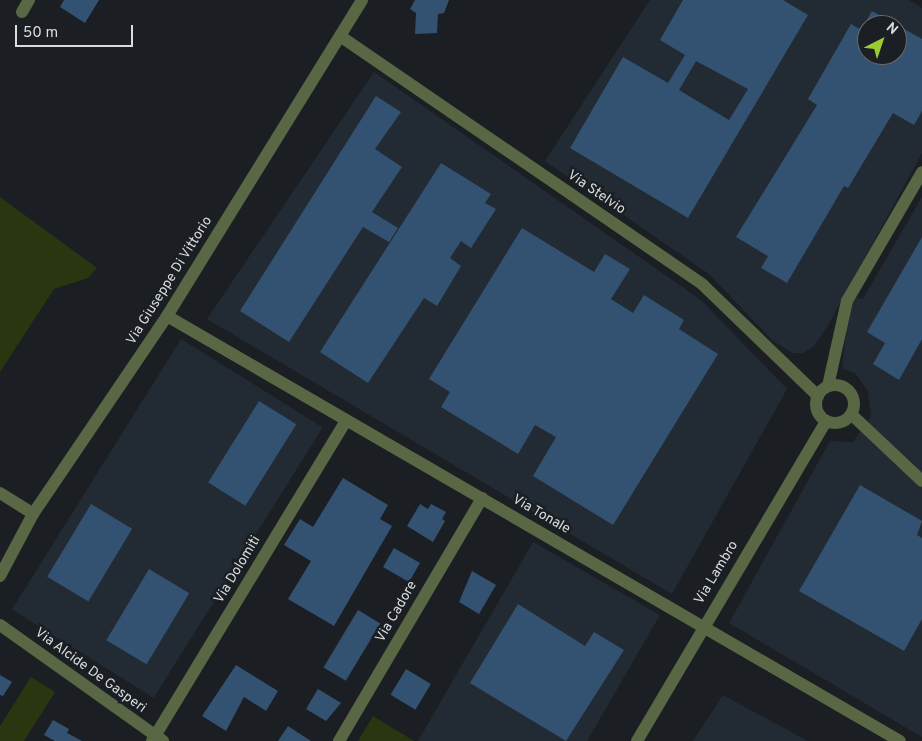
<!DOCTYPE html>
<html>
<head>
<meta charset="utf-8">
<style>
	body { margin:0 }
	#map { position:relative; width:922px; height:741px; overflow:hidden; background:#1b1f23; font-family:Overpass,sans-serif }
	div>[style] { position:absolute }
	.built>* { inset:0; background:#222b33; transform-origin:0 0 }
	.green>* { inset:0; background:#293610 }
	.building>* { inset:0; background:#335170; transform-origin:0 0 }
	.street>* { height:12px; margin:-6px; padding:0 6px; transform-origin:6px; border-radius:6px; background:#596744 }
	.street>.ring { margin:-6px; padding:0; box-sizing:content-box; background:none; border:12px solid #596744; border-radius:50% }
	span { translate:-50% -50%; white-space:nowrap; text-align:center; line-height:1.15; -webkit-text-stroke:5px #1b1f23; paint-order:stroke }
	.street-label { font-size:14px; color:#d9dcdf }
	.north { position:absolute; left:857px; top:15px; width:50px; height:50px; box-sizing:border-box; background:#1b1f23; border:1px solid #676b6e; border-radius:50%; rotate:41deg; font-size:14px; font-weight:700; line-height:20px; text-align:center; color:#d9dcdf }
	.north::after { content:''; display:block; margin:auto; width:18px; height:22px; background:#9cca32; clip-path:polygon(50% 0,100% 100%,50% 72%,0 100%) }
	.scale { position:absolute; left:15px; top:25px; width:118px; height:22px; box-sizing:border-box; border:2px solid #d9dcdf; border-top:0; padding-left:6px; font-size:15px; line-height:18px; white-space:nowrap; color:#d9dcdf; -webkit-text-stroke:4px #1b1f23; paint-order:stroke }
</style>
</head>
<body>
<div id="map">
	<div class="built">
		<div style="clip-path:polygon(evenodd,650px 0,909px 0,922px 8px,922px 153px,827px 327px,814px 346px,803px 353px,793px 353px,772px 340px,709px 274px,545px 161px,650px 0,867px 25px,897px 25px,897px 55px,867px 55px,867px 25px)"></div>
		<div style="clip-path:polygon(374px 72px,701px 300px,787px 389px,672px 594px,207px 319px)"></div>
		<div style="clip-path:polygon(922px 197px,922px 737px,729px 623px,830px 441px,853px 442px,871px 416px,868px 391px,856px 374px,842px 368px,848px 312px,856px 298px,863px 299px)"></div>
		<div style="left:181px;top:339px;width:167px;height:319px;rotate:32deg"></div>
		<div style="clip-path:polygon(533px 542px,660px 615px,587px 741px,418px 741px)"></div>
		<div style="clip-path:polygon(723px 695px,808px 741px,693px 741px)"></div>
	</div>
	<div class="green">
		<div style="clip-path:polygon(0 197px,97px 268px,88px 278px,54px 289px,0 372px)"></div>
		<div style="clip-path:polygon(31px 677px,55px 692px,24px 741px,0 741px,0 726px)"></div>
		<div style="clip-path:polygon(373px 716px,414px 741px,358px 741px)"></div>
	</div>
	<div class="building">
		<div style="clip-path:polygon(64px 0,99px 0,85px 23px,60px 7px)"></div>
		<div style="clip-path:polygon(415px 0,449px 0,444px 13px,438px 14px,437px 33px,415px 34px,416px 13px,410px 9px)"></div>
		<div style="clip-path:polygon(evenodd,683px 0,783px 0,808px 15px,688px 218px,570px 148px,623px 57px,668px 83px,685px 55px,660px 40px,683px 0,696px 61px,748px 89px,729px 120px,679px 90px,696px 61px)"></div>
		<div style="clip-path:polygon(evenodd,872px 11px,922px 39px,922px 111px,914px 125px,893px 113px,848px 188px,844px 186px,787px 283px,761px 268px,768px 256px,736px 237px,817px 105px,808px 99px,851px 24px,861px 30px,872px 11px,867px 25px,897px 25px,897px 55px,867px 55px,867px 25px)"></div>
		<div style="clip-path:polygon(376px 96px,401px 112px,375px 149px,402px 167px,372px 212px,398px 228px,389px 242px,363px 227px,289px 342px,240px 311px)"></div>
		<div style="clip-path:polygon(441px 163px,491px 194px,485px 203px,496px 209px,471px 248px,461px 241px,450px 258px,461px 266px,437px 306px,424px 298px,368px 383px,320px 352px)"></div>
		<div style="clip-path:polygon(522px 228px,594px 272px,605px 254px,630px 269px,611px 299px,633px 313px,644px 295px,684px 320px,679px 329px,718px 354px,613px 525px,533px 476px,556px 437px,535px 425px,518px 454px,441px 407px,450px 392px,429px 379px)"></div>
		<div style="clip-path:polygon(922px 237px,922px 339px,899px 380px,873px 364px,885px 343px,867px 332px)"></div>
		<div style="left:259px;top:401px;width:44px;height:96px;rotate:32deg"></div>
		<div style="clip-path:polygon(343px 478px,388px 505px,380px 519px,392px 526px,334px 626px,288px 599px,311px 561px,284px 545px,300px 519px,313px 527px)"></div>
		<div style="clip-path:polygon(860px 485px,922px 521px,917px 535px,922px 538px,922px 619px,904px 651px,799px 591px)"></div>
		<div style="left:91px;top:504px;width:48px;height:85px;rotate:31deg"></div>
		<div style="clip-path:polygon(420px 504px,428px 509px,431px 504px,446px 512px,442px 519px,445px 521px,433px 542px,407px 526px)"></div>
		<div style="left:394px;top:548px;width:30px;height:22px;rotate:30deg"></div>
		<div style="left:149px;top:569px;width:47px;height:83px;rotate:31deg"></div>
		<div style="clip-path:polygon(472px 571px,496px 585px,479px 614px,459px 602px)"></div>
		<div style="clip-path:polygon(518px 604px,585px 646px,594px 632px,624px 650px,566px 741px,470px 683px)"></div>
		<div style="left:358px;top:610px;width:26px;height:67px;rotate:31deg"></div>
		<div style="clip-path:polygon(236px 665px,278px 691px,266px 711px,244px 697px,226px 731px,202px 716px)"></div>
		<div style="left:406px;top:669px;width:29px;height:30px;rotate:31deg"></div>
		<div style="clip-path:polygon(0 675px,12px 682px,3px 696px,0 695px)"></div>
		<div style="clip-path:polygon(318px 689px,341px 703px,326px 721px,306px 709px)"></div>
		<div style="clip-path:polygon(53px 720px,69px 729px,67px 733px,82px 741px,55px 741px,44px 735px)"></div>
		<div style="clip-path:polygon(288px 726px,297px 732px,311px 741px,278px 741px)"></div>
	</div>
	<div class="street">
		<div style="left:22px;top:12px;width:14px;rotate:-60deg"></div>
		<div style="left:340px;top:36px;width:440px;rotate:34.4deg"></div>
		<div style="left:703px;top:285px;width:160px;rotate:44deg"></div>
		<div style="left:167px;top:316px;width:847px;rotate:30.11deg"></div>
		<div class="ring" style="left:816px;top:385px;width:26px;height:26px"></div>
		<div style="left:828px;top:386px;width:87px;rotate:-77.4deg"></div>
		<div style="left:847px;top:301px;width:149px;rotate:-59.8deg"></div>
		<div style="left:852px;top:415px;width:96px;rotate:43.3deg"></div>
		<div style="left:0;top:493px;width:39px;rotate:32deg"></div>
		<div style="left:0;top:576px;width:70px;rotate:-62deg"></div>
		<div style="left:33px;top:514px;width:239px;rotate:-55.9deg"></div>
		<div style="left:167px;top:316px;width:371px;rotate:-58.3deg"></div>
		<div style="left:0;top:625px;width:200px;rotate:35.4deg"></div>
		<div style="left:152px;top:741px;width:374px;rotate:-58.8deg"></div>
		<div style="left:339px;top:741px;width:282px;rotate:-59.5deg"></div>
		<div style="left:637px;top:741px;width:372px;rotate:-59.4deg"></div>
	</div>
	<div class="street-label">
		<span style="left:596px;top:193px;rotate:34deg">Via Stelvio</span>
		<span style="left:170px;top:281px;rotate:-58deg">Via Giuseppe Di Vittorio</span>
		<span style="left:541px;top:515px;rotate:30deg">Via Tonale</span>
		<span style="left:238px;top:570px;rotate:-59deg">Via Dolomiti</span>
		<span style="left:717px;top:573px;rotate:-59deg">Via Lambro</span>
		<span style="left:397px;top:612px;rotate:-60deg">Via Cadore</span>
		<span style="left:90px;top:671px;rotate:36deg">Via Alcide De Gasperi</span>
	</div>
	<div class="north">N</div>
	<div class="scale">50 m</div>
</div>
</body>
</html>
